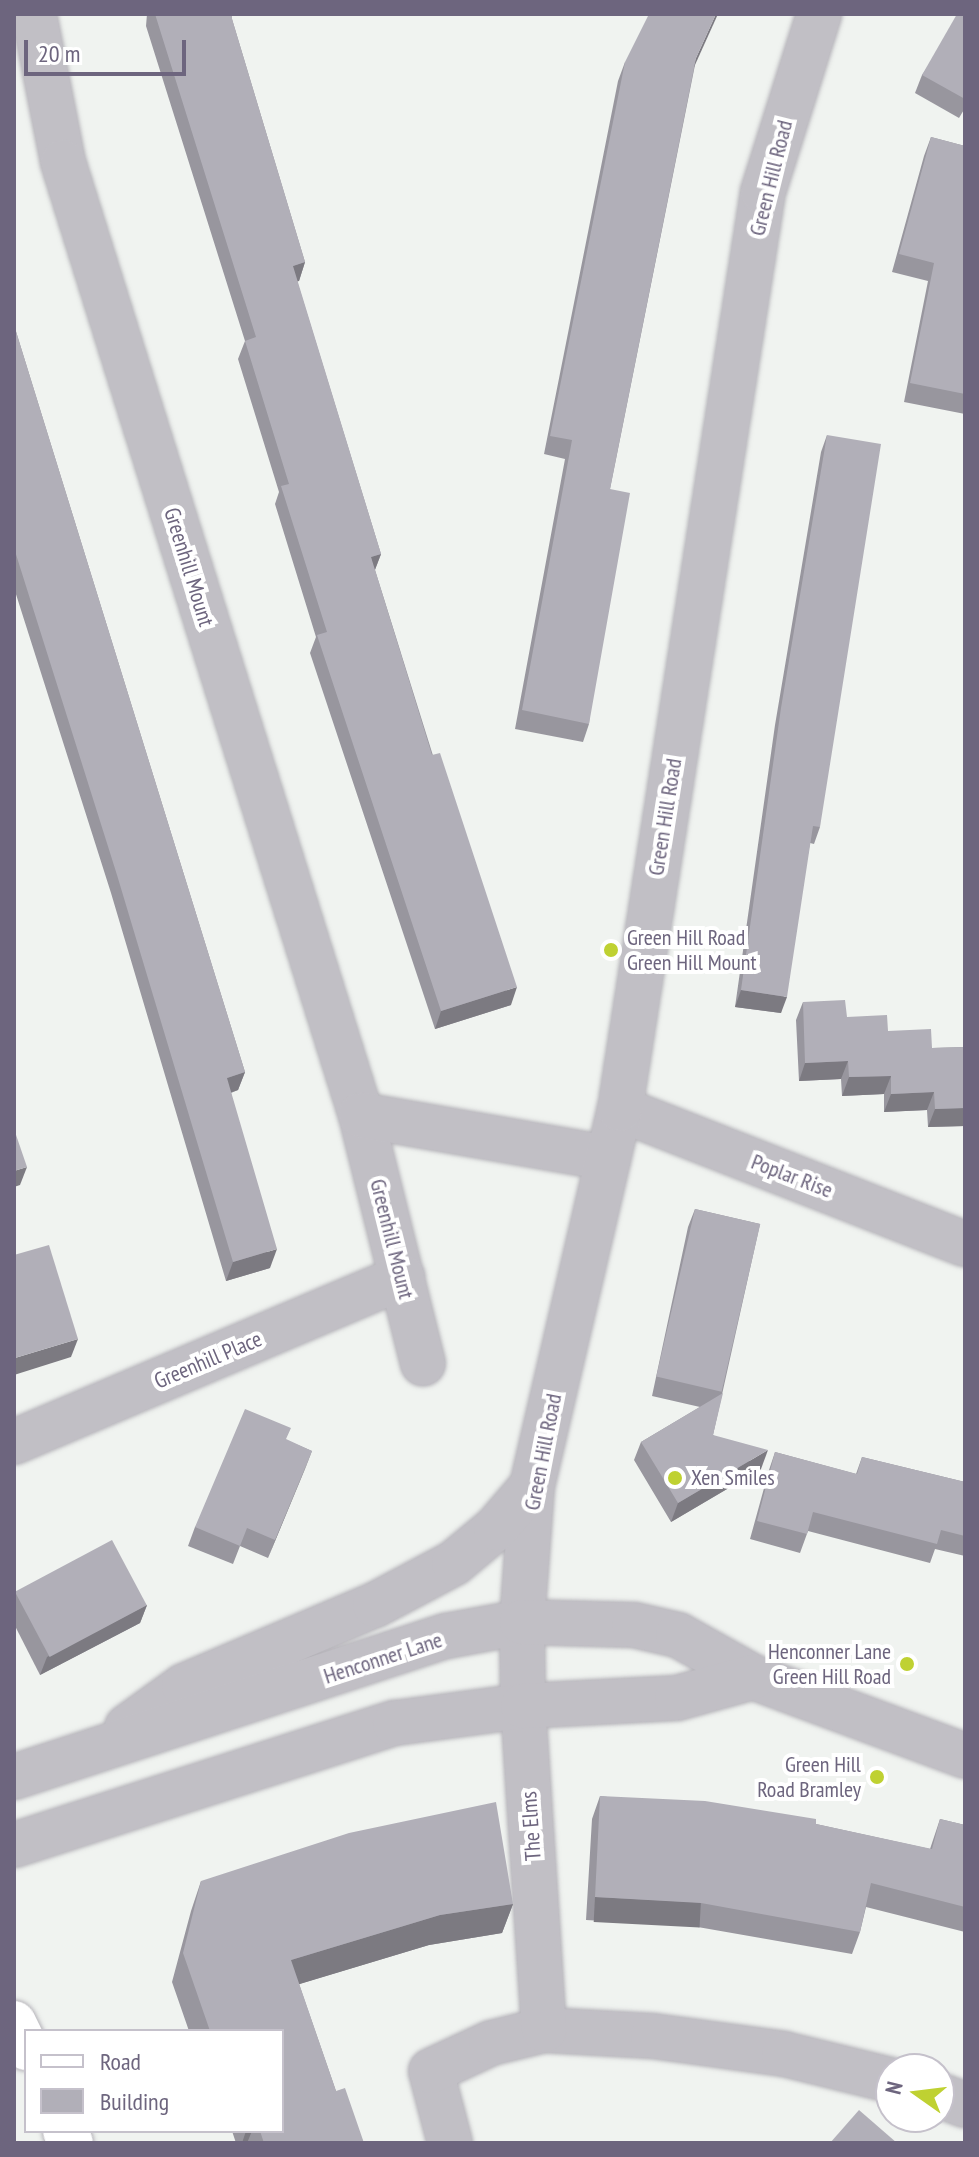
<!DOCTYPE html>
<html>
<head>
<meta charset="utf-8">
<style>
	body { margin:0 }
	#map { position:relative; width:979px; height:2157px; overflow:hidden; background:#f0f3f0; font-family:"PT Sans Narrow",sans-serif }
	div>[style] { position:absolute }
	.roads { filter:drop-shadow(0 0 2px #b5b3b9) drop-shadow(0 0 2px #b5b3b9) }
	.minor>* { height:44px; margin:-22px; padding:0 22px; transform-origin:22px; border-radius:22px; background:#c1bfc5 }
	.tertiary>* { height:44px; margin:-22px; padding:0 22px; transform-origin:22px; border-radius:22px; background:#c1bfc5 }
	.primary>* { height:44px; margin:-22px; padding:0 22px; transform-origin:22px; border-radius:22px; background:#fff }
	.wall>* { inset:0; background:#98969e }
	.shaded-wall>* { inset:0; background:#7c7a81; transform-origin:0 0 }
	.building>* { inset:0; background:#b1afb8; transform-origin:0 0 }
	.dots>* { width:22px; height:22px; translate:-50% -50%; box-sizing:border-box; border:4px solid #fff; border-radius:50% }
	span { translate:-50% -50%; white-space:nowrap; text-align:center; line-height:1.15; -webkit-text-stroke:8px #fff; paint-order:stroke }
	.street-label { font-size:22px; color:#6d657e }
	.poi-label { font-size:22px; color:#6d657e }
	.left { translate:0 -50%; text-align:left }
	.right { translate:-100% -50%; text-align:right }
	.frame { position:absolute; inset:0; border:16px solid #6d657e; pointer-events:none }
	.legend { position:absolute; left:24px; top:2029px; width:260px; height:104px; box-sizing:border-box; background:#fff; border:2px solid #c5c1cb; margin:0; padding:10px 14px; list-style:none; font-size:24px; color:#6d657e }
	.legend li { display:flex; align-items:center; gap:16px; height:40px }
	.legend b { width:40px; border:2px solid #c5c1cb }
	.north { position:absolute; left:875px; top:2053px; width:80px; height:80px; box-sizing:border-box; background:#fff; border:2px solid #c5c1cb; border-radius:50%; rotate:284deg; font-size:22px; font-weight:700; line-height:32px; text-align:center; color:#6d657e }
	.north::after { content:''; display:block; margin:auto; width:28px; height:36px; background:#bfd132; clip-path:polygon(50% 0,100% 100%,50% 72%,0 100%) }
	.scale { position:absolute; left:24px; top:40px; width:162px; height:36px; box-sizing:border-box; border:4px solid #6d657e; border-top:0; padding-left:10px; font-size:24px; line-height:28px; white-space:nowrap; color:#6d657e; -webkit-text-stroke:6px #fff; paint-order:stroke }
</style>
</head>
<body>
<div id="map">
	<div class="roads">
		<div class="minor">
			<div style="left:34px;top:14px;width:151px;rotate:78.9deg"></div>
			<div style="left:63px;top:162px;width:999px;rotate:72.64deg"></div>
			<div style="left:361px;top:1115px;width:256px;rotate:76deg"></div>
			<div style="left:620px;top:1109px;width:370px;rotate:21.4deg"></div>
			<div style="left:361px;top:1115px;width:251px;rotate:9.9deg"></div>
			<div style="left:14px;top:1442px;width:422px;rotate:-23deg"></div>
			<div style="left:544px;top:2030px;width:109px;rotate:3.2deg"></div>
			<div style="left:653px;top:2036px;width:132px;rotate:7.8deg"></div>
			<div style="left:784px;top:2054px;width:110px;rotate:13.7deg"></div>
			<div style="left:939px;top:2095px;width:28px;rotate:21deg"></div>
			<div style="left:450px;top:2143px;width:74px;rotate:-104.8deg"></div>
			<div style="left:431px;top:2071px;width:66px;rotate:-25deg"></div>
			<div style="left:491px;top:2043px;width:55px;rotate:-13.8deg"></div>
			<div style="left:544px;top:2030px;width:325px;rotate:-93.7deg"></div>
		</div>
		<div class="tertiary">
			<div style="left:523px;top:1706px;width:84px;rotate:-90.7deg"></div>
			<div style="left:522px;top:1622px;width:136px;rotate:-85.8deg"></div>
			<div style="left:532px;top:1486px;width:387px;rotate:-76.9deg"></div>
			<div style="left:620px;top:1109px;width:928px;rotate:-81.14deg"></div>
			<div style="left:763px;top:192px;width:187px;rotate:-72.5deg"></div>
			<div style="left:127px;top:1727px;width:70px;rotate:-35.7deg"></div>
			<div style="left:184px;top:1686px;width:207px;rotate:-23deg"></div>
			<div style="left:375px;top:1605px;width:89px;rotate:-28deg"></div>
			<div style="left:454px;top:1563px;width:55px;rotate:-39.8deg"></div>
			<div style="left:496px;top:1528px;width:55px;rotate:-49.4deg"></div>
			<div style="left:14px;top:1777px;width:454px;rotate:-18.1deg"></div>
			<div style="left:446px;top:1636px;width:77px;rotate:-10.4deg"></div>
			<div style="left:522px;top:1622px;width:112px;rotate:1.5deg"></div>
			<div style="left:634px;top:1625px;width:45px;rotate:12.8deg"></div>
			<div style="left:678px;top:1635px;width:86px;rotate:29.2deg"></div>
			<div style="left:753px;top:1677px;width:226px;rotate:20.4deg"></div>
			<div style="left:14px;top:1845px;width:400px;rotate:-17.8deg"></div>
			<div style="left:395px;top:1723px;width:129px;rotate:-7.6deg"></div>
			<div style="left:523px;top:1706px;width:154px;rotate:-3deg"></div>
			<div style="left:677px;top:1698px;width:79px;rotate:-15.4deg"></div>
		</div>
		<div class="primary">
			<div style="left:14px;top:2023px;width:28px;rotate:64deg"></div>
			<div style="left:65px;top:2131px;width:13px;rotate:63deg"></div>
		</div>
	</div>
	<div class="wall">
		<div style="clip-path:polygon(147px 14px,232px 14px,232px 19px,305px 262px,299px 281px,297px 281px,381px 554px,375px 570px,511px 1005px,435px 1029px,310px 653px,316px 637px,275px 504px,279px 492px,238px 359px,245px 341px,146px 26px)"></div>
		<div style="clip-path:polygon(965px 14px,965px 108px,959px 118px,915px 93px,922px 75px)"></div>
		<div style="clip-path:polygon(625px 62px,695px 65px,610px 489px,589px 724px,583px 742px,515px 729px,565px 459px,544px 454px,618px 81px)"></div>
		<div style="clip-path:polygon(931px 137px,965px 146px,965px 414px,904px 402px,928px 281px,892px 272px,924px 156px)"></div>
		<div style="clip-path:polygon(14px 325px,245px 1072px,238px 1090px,231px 1093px,270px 1268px,226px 1281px,111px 893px,14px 588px)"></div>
		<div style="clip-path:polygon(827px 435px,820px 827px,814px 844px,810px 843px,781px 1013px,735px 1007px,775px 725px,821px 452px)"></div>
		<div style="clip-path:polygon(803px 1002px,888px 1031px,932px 1048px,965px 1047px,965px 1126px,928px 1127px,927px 1110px,884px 1112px,884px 1094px,842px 1096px,841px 1079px,799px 1081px,796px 1020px)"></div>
		<div style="clip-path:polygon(695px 1209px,760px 1224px,713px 1435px,761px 1469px,671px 1522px,634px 1460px,641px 1442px,700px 1407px,652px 1396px,688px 1227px)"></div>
		<div style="clip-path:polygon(286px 1440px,312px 1451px,268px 1558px,240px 1546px,233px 1564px,188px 1546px,195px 1527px)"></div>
		<div style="clip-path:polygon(775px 1452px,856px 1474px,862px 1457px,965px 1482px,965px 1556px,935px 1549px,930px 1563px,808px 1531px,800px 1553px,750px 1539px,769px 1470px)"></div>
		<div style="clip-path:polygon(14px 1591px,147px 1605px,140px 1623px,40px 1675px,14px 1624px)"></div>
		<div style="clip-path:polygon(600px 1796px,816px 1824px,930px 1849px,940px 1819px,965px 1825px,965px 1932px,866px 1907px,860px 1932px,852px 1954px,692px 1926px,586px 1920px,592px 1819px)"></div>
		<div style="clip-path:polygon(201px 1881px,513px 1904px,502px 1933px,429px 1945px,299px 1984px,336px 2091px,364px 2143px,236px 2143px,232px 2131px,282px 2131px,282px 2031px,189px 2031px,172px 1982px,191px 1911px)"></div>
	</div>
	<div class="shaded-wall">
		<div style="clip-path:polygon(716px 14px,718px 14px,690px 76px,696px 58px)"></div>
		<div style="clip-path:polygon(305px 262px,299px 281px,286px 285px,293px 266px)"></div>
		<div style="clip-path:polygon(381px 554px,374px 572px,371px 557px)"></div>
		<div style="clip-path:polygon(517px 987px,511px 1005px,435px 1029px,441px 1011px)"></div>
		<div style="clip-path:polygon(741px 990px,787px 997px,781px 1013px,735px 1007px)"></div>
		<div style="clip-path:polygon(848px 1061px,841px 1079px,799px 1081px,805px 1063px)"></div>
		<div style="clip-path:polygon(245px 1072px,238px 1090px,220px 1096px,227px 1078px)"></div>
		<div style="clip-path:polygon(891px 1076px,884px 1094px,842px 1096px,849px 1077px)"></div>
		<div style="clip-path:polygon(934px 1092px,927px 1110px,884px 1112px,891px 1094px)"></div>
		<div style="clip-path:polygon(965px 1108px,965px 1126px,928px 1127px,935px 1109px)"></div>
		<div style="clip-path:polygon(27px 1167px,20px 1185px,14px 1187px,14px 1171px)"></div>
		<div style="clip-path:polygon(277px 1249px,270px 1268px,226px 1281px,233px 1262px)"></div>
		<div style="clip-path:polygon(78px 1339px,71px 1357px,14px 1375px,14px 1362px,15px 1358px)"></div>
		<div style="clip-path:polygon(768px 1450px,761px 1469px,671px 1522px,678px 1503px)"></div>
		<div style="clip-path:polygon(312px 1451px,305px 1469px,268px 1558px,275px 1540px)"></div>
		<div style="clip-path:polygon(147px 1605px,140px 1623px,40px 1675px,47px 1657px)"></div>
		<div style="left:595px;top:1897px;width:106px;height:25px;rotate:3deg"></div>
		<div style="clip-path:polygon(513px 1904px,502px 1933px,429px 1945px,280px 1990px,291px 1960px,440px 1915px)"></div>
		<div style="clip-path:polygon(246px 2131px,252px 2131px,247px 2143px,242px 2143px)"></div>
	</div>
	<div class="building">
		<div style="clip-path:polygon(155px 14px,232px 14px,232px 19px,305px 262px,293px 266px,381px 554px,371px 557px,432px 755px,440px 753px,517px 987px,441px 1011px,317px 635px,327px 632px,281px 486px,289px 484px,245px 341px,256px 337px)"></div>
		<div style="clip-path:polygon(649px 14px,716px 14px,696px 58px,610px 489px,630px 493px,589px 724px,522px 710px,572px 440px,550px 436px,625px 62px)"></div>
		<div style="clip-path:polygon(957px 14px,965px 14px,965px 99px,922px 75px)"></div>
		<div style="clip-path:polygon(931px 137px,965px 146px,965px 394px,910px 383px,934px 263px,899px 254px)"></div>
		<div style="clip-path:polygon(14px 325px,245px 1072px,227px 1078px,277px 1249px,233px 1262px,117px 875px,14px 548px)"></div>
		<div style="clip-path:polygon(827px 435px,881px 444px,820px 827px,813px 826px,787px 997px,741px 990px,781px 708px)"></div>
		<div style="clip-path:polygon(845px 1000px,847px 1017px,887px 1015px,888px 1031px,931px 1029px,932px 1048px,965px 1047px,965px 1108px,935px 1109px,934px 1092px,891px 1094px,891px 1076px,849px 1077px,848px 1061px,805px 1063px,803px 1002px)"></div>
		<div style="clip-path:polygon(14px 1129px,27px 1167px,14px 1171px)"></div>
		<div style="left:695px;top:1209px;width:67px;height:172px;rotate:13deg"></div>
		<div style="clip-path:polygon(49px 1245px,78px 1339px,15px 1358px,14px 1354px,14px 1255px)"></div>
		<div style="clip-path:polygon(723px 1393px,713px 1435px,768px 1450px,678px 1503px,641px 1442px)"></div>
		<div style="clip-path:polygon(245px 1409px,291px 1428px,286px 1439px,312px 1451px,275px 1540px,247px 1528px,240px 1546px,195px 1527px)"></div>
		<div style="clip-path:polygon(775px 1452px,857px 1474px,862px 1457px,965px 1482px,965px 1536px,941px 1530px,937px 1544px,813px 1512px,807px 1534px,757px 1521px)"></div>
		<div style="left:112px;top:1540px;width:74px;height:110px;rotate:62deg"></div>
		<div style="clip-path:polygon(600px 1796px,705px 1801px,816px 1819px,816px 1824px,932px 1849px,940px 1819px,965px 1825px,965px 1907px,871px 1883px,860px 1932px,701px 1903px,595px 1897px)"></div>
		<div style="clip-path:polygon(496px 1802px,513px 1904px,440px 1915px,291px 1960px,336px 2091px,345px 2088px,364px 2143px,264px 2143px,260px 2131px,282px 2131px,282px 2031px,219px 2031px,218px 2029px,210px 2031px,183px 1953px,201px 1881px,349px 1833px)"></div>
		<div style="clip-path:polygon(859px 2110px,897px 2143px,830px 2143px)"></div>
	</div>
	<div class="dots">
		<div style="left:611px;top:950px;background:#bfd132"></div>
		<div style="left:675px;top:1478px;background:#bfd132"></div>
		<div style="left:907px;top:1664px;background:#bfd132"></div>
		<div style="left:877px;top:1777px;background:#bfd132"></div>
	</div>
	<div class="street-label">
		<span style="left:771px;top:178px;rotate:-76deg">Green Hill Road</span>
		<span style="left:189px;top:567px;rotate:73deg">Greenhill Mount</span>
		<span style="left:665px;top:817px;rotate:-81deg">Green Hill Road</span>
		<span style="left:792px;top:1176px;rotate:21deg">Poplar Rise</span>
		<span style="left:392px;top:1239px;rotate:76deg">Greenhill Mount</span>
		<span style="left:208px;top:1360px;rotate:-23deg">Greenhill Place</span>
		<span style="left:543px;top:1452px;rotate:-79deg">Green Hill Road</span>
		<span style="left:383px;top:1658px;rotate:-18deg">Henconner Lane</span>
		<span style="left:531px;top:1826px;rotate:-94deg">The Elms</span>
	</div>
	<div class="poi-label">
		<span class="left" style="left:627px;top:950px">Green Hill Road<br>Green Hill Mount</span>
		<span class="left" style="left:691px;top:1478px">Xen Smiles</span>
		<span class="right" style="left:891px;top:1664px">Henconner Lane<br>Green Hill Road</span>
		<span class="right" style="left:861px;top:1777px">Green Hill<br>Road Bramley</span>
	</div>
	<div class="frame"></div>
	<ul class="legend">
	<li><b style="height:10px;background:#fff"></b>Road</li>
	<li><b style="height:22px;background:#b1afb8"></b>Building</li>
	</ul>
	<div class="north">N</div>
	<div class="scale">20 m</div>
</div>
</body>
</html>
